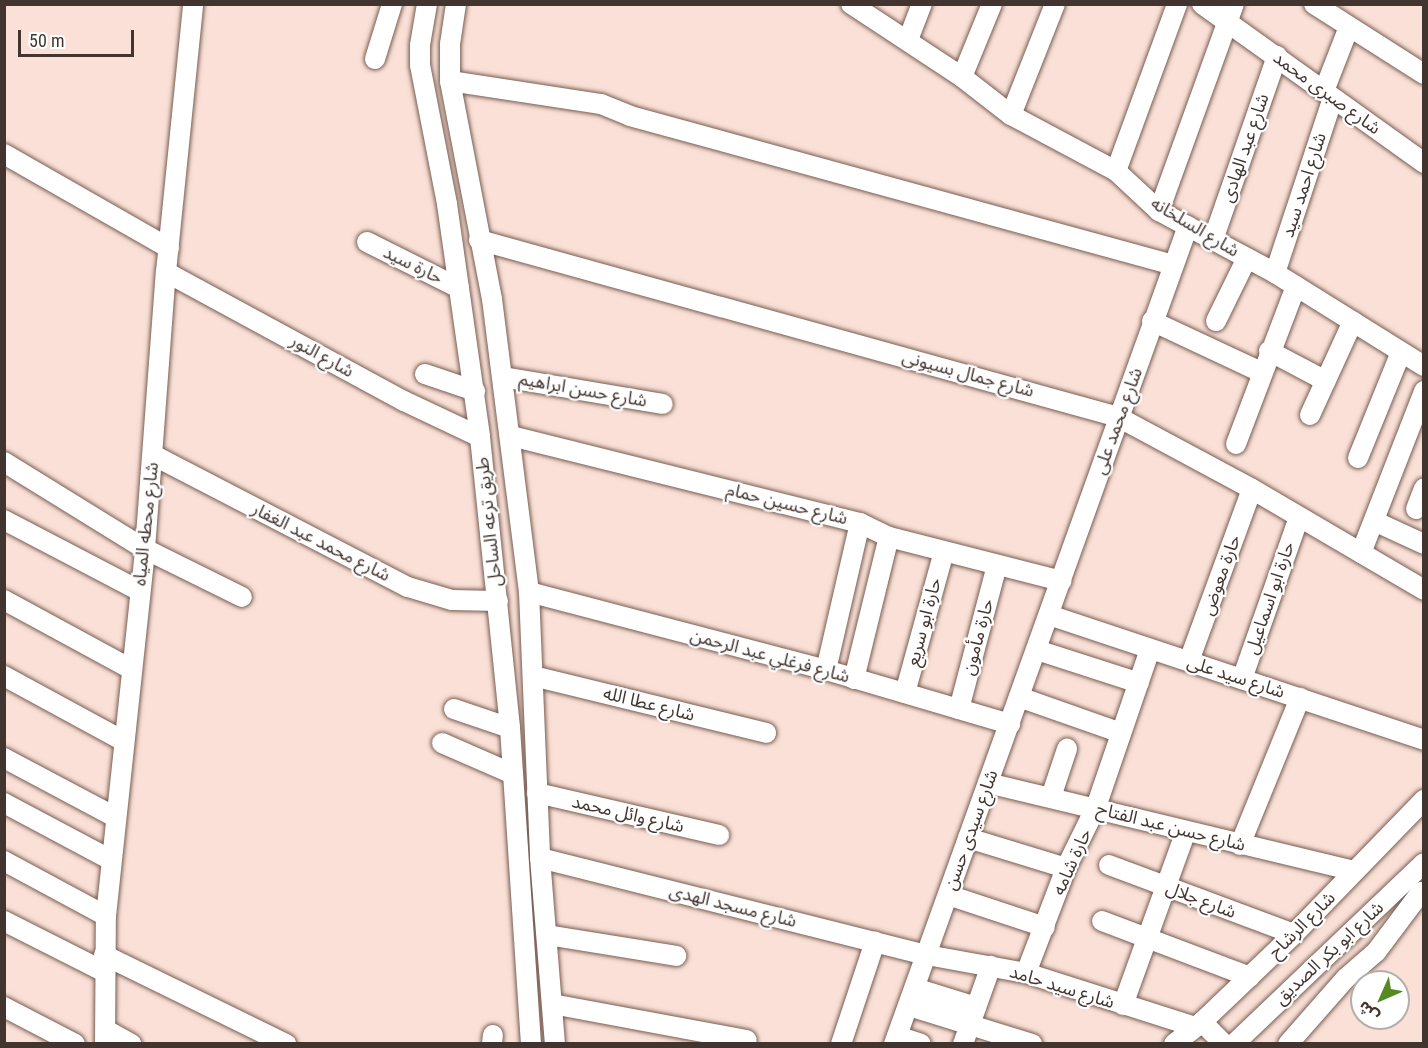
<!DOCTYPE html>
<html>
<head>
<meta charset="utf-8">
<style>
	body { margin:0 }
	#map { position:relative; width:1428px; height:1048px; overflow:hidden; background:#fae0d6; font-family:"Roboto Condensed","Noto Sans Arabic",sans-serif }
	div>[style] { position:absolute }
	.roads { filter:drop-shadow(0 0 2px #785c52) drop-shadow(0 0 2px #785c52) }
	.minor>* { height:20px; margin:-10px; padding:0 10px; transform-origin:10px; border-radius:10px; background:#fff }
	span { translate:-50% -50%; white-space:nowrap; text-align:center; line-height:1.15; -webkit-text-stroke:4.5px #fff; paint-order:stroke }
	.street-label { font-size:18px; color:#423530 }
	.frame { position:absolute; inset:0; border:6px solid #423530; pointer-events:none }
	.north { position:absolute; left:1350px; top:970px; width:60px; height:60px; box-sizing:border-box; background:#fff; border:2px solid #b3aeac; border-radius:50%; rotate:225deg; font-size:16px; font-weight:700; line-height:24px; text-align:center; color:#423530 }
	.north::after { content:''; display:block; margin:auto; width:21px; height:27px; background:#548a24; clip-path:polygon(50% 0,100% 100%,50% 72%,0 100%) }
	.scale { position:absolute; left:18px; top:30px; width:116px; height:27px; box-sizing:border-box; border:3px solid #423530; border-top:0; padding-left:8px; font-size:18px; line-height:21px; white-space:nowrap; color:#423530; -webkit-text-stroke:4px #fff; paint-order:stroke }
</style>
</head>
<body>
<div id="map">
	<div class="roads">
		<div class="minor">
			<div style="left:427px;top:4px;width:42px;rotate:99.7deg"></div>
			<div style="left:420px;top:45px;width:20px;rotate:90deg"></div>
			<div style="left:420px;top:65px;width:142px;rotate:79deg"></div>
			<div style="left:447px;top:204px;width:235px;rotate:81.9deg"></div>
			<div style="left:480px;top:437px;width:293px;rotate:84.1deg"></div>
			<div style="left:510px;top:728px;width:317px;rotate:86.2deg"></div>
			<div style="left:456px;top:4px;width:40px;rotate:98.5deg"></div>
			<div style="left:450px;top:44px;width:37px;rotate:90deg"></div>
			<div style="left:450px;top:81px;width:222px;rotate:79.1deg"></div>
			<div style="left:492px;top:299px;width:295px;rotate:82.8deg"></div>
			<div style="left:529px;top:592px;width:266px;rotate:87.6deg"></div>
			<div style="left:540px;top:858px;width:187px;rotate:85.4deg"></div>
			<div style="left:851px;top:4px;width:133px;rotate:33.3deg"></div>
			<div style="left:962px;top:77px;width:62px;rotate:37.8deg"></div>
			<div style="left:1011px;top:115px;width:119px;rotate:28.1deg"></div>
			<div style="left:1116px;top:171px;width:59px;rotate:42.9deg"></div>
			<div style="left:1159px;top:211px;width:132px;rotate:28.1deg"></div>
			<div style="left:1275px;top:273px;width:176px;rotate:32deg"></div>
			<div style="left:1202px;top:4px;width:273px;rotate:35.6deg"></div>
			<div style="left:1314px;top:4px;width:130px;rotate:32.5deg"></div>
			<div style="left:908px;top:40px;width:39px;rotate:-69deg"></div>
			<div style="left:375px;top:59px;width:58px;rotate:-72.8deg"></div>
			<div style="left:962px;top:77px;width:79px;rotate:-67.7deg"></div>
			<div style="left:450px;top:81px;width:153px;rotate:8.7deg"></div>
			<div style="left:601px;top:104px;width:31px;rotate:22deg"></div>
			<div style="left:630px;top:116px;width:563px;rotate:15.34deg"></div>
			<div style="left:1324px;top:91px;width:69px;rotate:-68.7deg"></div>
			<div style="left:1011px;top:115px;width:119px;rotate:-68.4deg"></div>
			<div style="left:4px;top:154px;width:190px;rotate:29.7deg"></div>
			<div style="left:1116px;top:171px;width:178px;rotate:-69.9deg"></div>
			<div style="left:1159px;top:211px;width:220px;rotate:-70.1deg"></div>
			<div style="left:479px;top:240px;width:663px;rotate:15.48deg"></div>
			<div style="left:1118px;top:417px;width:152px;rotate:28.2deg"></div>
			<div style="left:1252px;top:489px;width:199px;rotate:30.4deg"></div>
			<div style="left:1213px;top:240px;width:195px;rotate:-70.8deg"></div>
			<div style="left:367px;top:242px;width:103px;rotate:26.6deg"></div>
			<div style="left:166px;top:272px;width:271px;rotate:28.5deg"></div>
			<div style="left:404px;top:401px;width:84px;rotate:25.3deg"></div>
			<div style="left:1275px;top:273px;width:184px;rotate:-71.7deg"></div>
			<div style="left:1152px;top:321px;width:120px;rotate:25.1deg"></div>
			<div style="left:1216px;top:321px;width:70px;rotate:-63.8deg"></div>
			<div style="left:1269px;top:351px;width:64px;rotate:27.8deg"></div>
			<div style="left:425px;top:374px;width:53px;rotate:18.8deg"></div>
			<div style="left:503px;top:377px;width:162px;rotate:9.6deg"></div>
			<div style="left:1310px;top:415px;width:103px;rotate:-65.4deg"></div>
			<div style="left:511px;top:436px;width:360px;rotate:14deg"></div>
			<div style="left:860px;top:523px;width:32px;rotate:26deg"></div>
			<div style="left:889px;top:537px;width:178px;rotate:14.3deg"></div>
			<div style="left:1236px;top:444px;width:169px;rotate:-69.2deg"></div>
			<div style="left:153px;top:455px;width:287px;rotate:27.4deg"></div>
			<div style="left:408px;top:587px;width:46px;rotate:16.5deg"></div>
			<div style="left:452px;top:600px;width:46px;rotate:1.2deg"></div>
			<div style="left:1358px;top:458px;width:114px;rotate:-67.9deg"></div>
			<div style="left:4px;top:462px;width:166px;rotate:31.7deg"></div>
			<div style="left:145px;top:549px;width:108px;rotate:26.3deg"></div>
			<div style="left:1416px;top:509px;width:22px;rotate:-69deg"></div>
			<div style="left:4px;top:520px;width:153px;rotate:27.6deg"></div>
			<div style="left:1374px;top:521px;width:55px;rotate:24.7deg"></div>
			<div style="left:1361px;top:553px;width:174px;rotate:-68.7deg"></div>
			<div style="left:529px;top:592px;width:307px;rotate:14.7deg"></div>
			<div style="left:826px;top:670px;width:192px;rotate:16.4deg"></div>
			<div style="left:4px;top:600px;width:145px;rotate:28.5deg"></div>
			<div style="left:1049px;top:615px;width:395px;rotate:18.4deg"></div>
			<div style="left:1037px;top:650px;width:107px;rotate:17.9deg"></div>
			<div style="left:1189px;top:661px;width:183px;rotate:-69.9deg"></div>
			<div style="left:826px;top:670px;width:151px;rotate:-77deg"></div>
			<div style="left:4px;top:676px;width:134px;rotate:28.5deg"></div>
			<div style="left:533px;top:676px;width:240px;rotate:13.7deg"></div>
			<div style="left:854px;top:679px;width:146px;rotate:-76.2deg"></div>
			<div style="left:1242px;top:679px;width:172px;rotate:-70.6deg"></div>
			<div style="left:905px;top:693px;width:147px;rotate:-74.6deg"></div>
			<div style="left:1019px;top:697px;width:108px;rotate:19.4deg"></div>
			<div style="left:454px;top:709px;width:59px;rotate:18.7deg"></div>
			<div style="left:959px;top:709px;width:149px;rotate:-75.2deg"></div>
			<div style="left:442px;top:743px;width:77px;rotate:23.6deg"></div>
			<div style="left:4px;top:758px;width:126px;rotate:28deg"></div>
			<div style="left:988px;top:783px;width:376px;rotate:13.5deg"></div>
			<div style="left:537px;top:793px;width:187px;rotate:13deg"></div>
			<div style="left:1051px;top:797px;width:51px;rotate:-71.6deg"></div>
			<div style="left:4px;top:803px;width:121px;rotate:28deg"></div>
			<div style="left:968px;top:838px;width:102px;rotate:17deg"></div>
			<div style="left:1240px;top:845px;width:159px;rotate:-67.8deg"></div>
			<div style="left:540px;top:858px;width:399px;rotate:14.1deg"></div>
			<div style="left:927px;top:955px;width:101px;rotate:10.3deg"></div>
			<div style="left:1026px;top:973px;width:177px;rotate:17.7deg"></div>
			<div style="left:4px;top:861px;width:116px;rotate:28.3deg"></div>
			<div style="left:1109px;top:865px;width:197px;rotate:20.5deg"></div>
			<div style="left:948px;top:895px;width:102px;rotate:18.3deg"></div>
			<div style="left:4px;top:921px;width:113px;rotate:26.8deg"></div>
			<div style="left:1102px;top:921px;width:158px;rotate:20.7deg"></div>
			<div style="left:547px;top:935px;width:131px;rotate:9.2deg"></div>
			<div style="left:104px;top:955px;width:203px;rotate:26.1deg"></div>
			<div style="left:1026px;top:973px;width:112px;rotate:-69.1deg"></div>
			<div style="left:1066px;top:868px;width:68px;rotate:-63.8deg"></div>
			<div style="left:1096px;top:807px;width:167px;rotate:-71.1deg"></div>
			<div style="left:915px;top:988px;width:64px;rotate:17.3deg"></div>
			<div style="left:552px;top:1004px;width:198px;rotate:10.5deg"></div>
			<div style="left:1123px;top:1005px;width:185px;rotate:-70.1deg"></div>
			<div style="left:909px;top:1006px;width:129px;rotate:17.2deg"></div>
			<div style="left:4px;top:1007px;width:80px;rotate:27.5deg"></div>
			<div style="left:1202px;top:1022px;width:31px;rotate:45deg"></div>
			<div style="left:106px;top:1030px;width:29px;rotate:29deg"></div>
			<div style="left:897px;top:1036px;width:25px;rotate:18deg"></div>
			<div style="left:105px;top:1044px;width:128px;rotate:-89.6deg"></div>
			<div style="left:106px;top:916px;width:369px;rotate:-83.9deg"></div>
			<div style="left:145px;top:549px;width:278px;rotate:-85.7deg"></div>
			<div style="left:166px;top:272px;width:269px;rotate:-84.2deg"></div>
			<div style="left:492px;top:1044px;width:9px;rotate:-84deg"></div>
			<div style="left:841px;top:1044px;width:108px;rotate:-71.6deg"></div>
			<div style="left:894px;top:1044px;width:869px;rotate:-70.23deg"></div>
			<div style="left:963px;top:1044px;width:83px;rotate:-70.3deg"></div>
			<div style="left:1174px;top:1044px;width:36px;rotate:-38deg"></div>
			<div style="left:1202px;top:1022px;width:127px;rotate:-43.7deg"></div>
			<div style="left:1294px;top:934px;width:187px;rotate:-45.9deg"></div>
			<div style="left:1234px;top:1044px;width:262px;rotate:-43.6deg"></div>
			<div style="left:1288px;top:1044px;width:88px;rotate:-48.7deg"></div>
			<div style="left:1346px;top:978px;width:40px;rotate:-41deg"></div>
			<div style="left:1376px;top:952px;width:75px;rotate:-53.1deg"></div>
		</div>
	</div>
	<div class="street-label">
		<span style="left:1327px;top:93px;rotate:36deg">شارع صبرى محمد</span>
		<span style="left:1245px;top:148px;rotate:-71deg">شارع عبد الهادى</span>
		<span style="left:1304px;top:185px;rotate:-72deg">شارع احمد سيد</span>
		<span style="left:1195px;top:227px;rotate:31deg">شارع السلخانه</span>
		<span style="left:413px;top:265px;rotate:26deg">حارة سيد</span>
		<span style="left:322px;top:356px;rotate:29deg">شارع النور</span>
		<span style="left:968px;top:374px;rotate:15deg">شارع جمال بسيونى</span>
		<span style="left:583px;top:390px;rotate:10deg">شارع حسن ابراهيم</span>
		<span style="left:1118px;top:421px;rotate:-70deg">شارع محمد على</span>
		<span style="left:787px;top:504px;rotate:14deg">شارع حسين حمام</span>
		<span style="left:489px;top:522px;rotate:-96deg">طريق ترعه الساحل</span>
		<span style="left:146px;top:524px;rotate:-84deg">شارع محطه المياه</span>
		<span style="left:321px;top:542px;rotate:27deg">شارع محمد عبد الغفار</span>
		<span style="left:1221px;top:575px;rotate:-70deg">حارة معوض</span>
		<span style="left:1270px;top:598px;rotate:-71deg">حارة ابو اسماعيل</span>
		<span style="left:924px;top:622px;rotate:-75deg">حارة ابو سريع</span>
		<span style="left:978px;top:637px;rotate:-75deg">حارة مأمون</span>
		<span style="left:770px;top:656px;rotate:15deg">شارع فرغلي عبد الرحمن</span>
		<span style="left:1236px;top:677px;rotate:18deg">شارع سيد على</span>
		<span style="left:649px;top:704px;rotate:14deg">شارع عطا الله</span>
		<span style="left:628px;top:814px;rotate:13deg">شارع وائل محمد</span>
		<span style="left:1171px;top:827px;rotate:14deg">شارع حسن عبد الفتاح</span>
		<span style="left:971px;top:830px;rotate:-70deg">شارع سيدى حسن</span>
		<span style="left:1072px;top:862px;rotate:-66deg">حارة شامه</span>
		<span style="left:1201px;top:900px;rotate:21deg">شارع جلال</span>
		<span style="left:733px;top:906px;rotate:14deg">شارع مسجد الهدى</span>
		<span style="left:1302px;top:925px;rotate:-45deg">شارع الرشاح</span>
		<span style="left:1329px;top:953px;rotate:-43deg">شارع ابو بكر الصديق</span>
		<span style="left:1062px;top:987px;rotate:17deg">شارع سيد حامد</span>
	</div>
	<div class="frame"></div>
	<div class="north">ش</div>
	<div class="scale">50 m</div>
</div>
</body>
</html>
